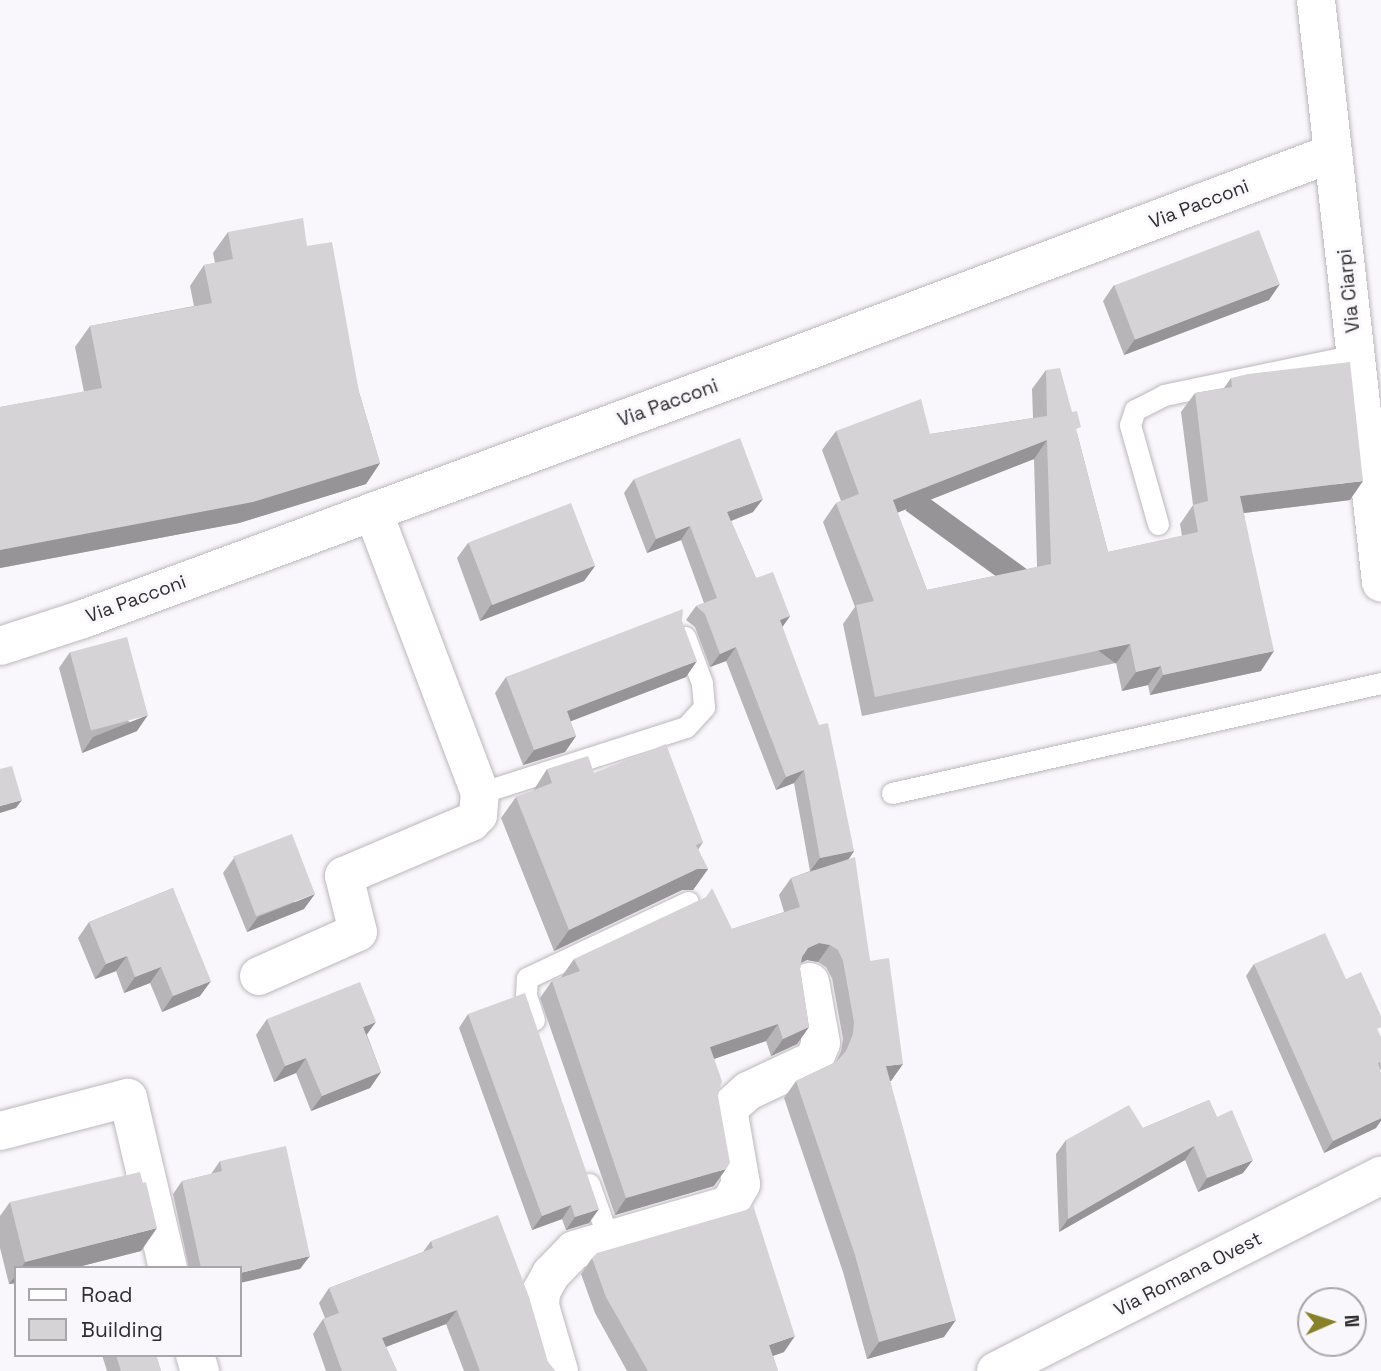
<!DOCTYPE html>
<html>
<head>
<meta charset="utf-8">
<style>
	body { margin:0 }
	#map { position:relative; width:1381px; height:1371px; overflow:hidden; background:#f9f7fb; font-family:"Space Grotesk",sans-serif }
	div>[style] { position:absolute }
	.roads { filter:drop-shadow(0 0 2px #bbb8bc) drop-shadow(0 0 2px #bbb8bc) }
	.lane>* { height:21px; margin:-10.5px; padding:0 10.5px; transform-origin:10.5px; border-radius:10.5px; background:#fff }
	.street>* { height:38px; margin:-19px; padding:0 19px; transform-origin:19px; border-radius:19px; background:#fff }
	.secondary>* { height:38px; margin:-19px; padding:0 19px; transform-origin:19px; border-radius:19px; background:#fff }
	.wall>* { inset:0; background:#b8b5b9 }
	.shaded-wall>* { inset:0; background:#969496; transform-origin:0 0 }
	.building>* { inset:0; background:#d6d3d7; transform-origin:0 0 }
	span { translate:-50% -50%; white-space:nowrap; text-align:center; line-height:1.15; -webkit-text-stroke:6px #f9f7fb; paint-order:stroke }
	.street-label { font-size:19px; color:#2e2d2f }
	.legend { position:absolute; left:14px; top:1266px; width:228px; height:91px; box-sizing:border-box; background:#f9f7fb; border:2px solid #a8a6a9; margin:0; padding:9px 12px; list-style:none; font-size:21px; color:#2e2d2f }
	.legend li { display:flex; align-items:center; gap:14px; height:35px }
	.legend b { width:35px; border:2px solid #a8a6a9 }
	.north { position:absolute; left:1297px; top:1287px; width:70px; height:70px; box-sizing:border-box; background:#f9f7fb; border:2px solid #a8a6a9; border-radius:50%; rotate:87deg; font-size:19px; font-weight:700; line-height:28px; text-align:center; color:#2e2d2f }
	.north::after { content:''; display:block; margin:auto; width:24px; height:32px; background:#878129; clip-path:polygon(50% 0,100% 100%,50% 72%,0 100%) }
</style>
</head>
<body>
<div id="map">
	<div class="roads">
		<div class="lane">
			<div style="left:1158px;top:524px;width:103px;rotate:-105.8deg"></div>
			<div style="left:1130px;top:425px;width:16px;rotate:-72deg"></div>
			<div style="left:1135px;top:410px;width:33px;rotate:-27deg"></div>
			<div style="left:1164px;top:395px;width:196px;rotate:-11.8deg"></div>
			<div style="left:480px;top:793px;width:216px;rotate:-17.8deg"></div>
			<div style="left:686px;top:727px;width:27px;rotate:-48deg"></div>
			<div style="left:704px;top:707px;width:24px;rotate:-95deg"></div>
			<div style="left:702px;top:683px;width:49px;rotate:-110.3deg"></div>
			<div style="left:892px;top:793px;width:501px;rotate:-12.68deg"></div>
			<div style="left:534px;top:1020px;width:25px;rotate:-108deg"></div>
			<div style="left:526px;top:996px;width:18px;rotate:-87deg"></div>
			<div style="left:527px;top:978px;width:178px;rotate:-25.3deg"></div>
			<div style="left:589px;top:1184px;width:59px;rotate:70.3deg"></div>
		</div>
		<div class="street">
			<div style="left:1316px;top:0;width:586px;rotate:83.63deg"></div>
			<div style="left:0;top:646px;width:87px;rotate:-18deg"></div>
			<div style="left:83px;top:619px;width:744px;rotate:-20.29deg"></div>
			<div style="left:781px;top:361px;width:590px;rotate:-20.65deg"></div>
			<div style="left:259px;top:976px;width:108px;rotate:-24deg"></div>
			<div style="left:358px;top:932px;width:58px;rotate:-104deg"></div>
			<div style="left:344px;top:876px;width:138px;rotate:-23deg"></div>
			<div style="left:471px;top:822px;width:10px;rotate:-45deg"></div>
			<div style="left:478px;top:815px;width:22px;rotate:-85deg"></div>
			<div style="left:480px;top:793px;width:301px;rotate:-110.8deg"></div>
			<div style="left:0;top:1131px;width:132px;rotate:-14.5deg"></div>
			<div style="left:128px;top:1098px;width:175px;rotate:76.8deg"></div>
			<div style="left:195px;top:1355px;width:17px;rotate:73deg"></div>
			<div style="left:559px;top:1371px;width:68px;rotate:-106.3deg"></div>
			<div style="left:540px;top:1306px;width:14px;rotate:-86deg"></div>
			<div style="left:541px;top:1292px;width:21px;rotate:-61deg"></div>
			<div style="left:551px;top:1274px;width:33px;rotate:-46deg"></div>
			<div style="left:574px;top:1250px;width:161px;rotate:-16.2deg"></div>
			<div style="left:729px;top:1205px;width:24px;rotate:-60deg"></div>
			<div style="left:741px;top:1184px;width:76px;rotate:-99.8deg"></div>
			<div style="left:728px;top:1109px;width:27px;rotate:-42deg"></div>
			<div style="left:748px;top:1091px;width:73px;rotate:-25.2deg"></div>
			<div style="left:814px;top:1060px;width:18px;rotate:-68deg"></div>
			<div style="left:821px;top:1043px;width:62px;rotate:-100.2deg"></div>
		</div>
		<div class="secondary">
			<div style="left:996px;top:1371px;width:432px;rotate:-26.9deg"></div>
		</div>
	</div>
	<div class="wall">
		<div style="clip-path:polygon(228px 232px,307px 246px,359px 392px,380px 463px,366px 484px,239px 523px,0 568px,0 407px,84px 392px,75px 347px,90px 326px,194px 306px,190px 286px,204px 265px,215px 263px,213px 253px)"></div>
		<div style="clip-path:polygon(1114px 285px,1269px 300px,1124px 355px,1103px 301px)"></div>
		<div style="clip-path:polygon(evenodd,1046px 370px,1077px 433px,1108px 552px,1182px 536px,1180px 524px,1193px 505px,1181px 412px,1195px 393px,1224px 388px,1231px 378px,1350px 500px,1244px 513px,1261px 671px,1150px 695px,1148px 685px,1122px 691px,1116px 663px,862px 716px,843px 624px,855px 607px,823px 522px,836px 503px,841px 501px,822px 450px,836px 431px,930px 434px,1033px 418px,1032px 389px,1046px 370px,1034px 459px,1037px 567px,927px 590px,897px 512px,1034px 459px)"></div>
		<div style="clip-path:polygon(634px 479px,753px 512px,731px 521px,756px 578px,790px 616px,782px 627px,854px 851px,849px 859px,870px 961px,891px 1081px,890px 1081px,944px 1337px,867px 1359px,843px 1272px,784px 1098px,796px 1081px,836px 1062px,841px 1051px,843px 1039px,832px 978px,826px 967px,818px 962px,807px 960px,801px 963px,800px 969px,809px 1027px,797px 1044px,771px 1056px,766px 1041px,714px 1059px,718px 1096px,714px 1186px,615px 1215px,540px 998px,552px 981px,562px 977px,562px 976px,574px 959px,732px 929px,784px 912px,779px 895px,791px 878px,810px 871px,794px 783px,776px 790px,726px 661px,710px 667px,695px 627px,686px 620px,696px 606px,704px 603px,681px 540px,647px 553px,624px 493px)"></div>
		<div style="clip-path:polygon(468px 543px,595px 566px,584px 581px,480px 621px,457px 558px)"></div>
		<div style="clip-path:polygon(682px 621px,686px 677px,570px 721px,576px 736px,565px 752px,523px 765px,495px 693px,506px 677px)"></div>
		<div style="clip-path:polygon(70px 652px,137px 731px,82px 753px,59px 668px)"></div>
		<div style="clip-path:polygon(547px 769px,594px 773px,703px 842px,698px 850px,708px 869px,693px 890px,682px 890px,554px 951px,501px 818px,516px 797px,533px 791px)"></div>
		<div style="clip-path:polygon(234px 858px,304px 909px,247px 932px,223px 873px)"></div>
		<div style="clip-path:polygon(173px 888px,200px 996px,162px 1012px,150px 983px,124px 993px,116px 971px,95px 979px,78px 938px,89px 922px)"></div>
		<div style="clip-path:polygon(1254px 964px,1346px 979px,1379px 1034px,1381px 1069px,1380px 1070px,1376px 1128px,1324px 1153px,1246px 976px)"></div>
		<div style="clip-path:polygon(468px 1014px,589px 1223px,566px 1230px,562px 1219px,532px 1230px,459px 1028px)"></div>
		<div style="clip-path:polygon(267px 1019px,367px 1035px,381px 1072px,370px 1088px,311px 1111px,296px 1073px,274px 1082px,256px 1035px)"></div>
		<div style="clip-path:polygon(1209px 1100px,1243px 1173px,1198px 1192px,1185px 1160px,1059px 1232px,1056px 1154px,1066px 1140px,1143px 1128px)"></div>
		<div style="clip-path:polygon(220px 1161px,300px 1269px,189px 1268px,173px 1194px,182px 1181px,211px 1174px)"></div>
		<div style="clip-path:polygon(10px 1202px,141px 1251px,74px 1268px,16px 1268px,16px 1283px,9px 1284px,0 1248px,0 1216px)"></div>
		<div style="clip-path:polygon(431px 1241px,548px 1362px,555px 1371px,464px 1371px,446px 1324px,386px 1347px,397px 1371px,326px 1371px,313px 1334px,323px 1319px,325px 1318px,319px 1303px,329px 1288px,423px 1252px)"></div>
		<div style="clip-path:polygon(592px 1258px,784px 1352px,773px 1356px,778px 1371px,627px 1371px,595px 1313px,581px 1274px)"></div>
		<div style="clip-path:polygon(102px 1355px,156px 1355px,161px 1371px,107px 1371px)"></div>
	</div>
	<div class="shaded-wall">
		<div style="clip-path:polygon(1280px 284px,1269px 300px,1124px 355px,1135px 339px)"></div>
		<div style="clip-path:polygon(1047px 440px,1034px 459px,879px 520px,893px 500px)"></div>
		<div style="clip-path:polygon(380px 463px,366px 484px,239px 523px,0 568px,0 550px)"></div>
		<div style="clip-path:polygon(1363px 481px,1350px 500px,1227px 515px,1240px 496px)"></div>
		<div style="clip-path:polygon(763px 499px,753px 512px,718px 526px,727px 512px)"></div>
		<div style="clip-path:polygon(690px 526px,681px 540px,647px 553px,656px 539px)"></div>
		<div style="clip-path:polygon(595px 566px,584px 581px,480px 621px,491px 605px)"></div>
		<div style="clip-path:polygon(790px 616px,781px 629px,780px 620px)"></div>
		<div style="left:1130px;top:644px;width:24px;height:260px;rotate:126deg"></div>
		<div style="clip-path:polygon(736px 647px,726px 661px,710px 667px,720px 654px)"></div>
		<div style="clip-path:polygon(1274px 651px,1261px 671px,1150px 695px,1163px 675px)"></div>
		<div style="clip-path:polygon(697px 661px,686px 677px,556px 727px,567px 711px)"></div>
		<div style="clip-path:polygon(1161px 666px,1148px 685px,1122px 691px,1136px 672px)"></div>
		<div style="clip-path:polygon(148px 715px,137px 731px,82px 753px,93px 737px)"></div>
		<div style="clip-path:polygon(576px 736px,565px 752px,523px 765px,534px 750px)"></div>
		<div style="clip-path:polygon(804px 770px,794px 783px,776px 790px,786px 777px)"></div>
		<div style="clip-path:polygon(22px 800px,16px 808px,0 813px,0 806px)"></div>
		<div style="clip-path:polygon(854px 851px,845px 864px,810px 871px,820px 858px)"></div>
		<div style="clip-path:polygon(697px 869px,708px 869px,693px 890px,682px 890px,554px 951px,569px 930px)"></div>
		<div style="clip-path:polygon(315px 894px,304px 909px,247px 932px,258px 917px)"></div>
		<div style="clip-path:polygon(819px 943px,830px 945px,818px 962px,807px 960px,796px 965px,808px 948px)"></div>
		<div style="clip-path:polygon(127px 956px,116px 971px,95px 979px,106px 964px)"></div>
		<div style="clip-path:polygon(161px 967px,150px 983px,124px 993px,135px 977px)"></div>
		<div style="clip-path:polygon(211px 981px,200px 996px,162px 1012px,173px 996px)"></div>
		<div style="clip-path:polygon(376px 1022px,365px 1037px,363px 1027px)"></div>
		<div style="clip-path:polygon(778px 1024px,766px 1041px,699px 1064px,710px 1047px)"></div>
		<div style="clip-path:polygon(809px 1027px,797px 1044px,771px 1056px,783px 1039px)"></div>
		<div style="clip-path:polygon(306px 1058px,296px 1073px,274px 1082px,285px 1066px)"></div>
		<div style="clip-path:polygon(903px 1064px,891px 1081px,874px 1083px,886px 1066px)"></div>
		<div style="clip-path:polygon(381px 1072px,370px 1088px,311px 1111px,322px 1096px)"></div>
		<div style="clip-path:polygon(1381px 1118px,1381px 1121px,1376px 1128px,1324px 1153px,1333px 1141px)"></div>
		<div style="clip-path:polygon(1194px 1146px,1185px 1160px,1059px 1232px,1068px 1219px)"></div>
		<div style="clip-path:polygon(1253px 1160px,1243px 1173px,1198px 1192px,1207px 1178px)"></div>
		<div style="clip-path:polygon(726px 1169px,714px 1186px,615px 1215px,626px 1198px)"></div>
		<div style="clip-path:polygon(571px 1205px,562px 1219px,532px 1230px,542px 1216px)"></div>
		<div style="clip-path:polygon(599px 1209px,589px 1223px,566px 1230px,575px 1217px)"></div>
		<div style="clip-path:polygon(157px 1228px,141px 1251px,74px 1268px,21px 1268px,25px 1262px)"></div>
		<div style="clip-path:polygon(310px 1256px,300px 1269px,240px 1283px,240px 1273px)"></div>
		<div style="clip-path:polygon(16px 1275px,16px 1283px,9px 1284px)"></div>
		<div style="clip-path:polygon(457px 1310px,446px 1324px,372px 1352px,382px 1338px)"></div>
		<div style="clip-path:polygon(956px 1320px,944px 1337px,867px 1359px,879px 1342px)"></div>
		<div style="clip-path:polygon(795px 1336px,784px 1352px,758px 1361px,769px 1345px)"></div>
	</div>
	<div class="building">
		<div style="clip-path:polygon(303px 218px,307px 246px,332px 242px,359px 392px,380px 463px,253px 502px,0 550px,0 407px,102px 388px,90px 326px,212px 303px,204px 265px,233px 259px,228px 232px)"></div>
		<div style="left:1259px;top:230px;width:58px;height:155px;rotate:69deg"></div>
		<div style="clip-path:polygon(evenodd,1350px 362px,1363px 481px,1240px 496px,1274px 651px,1163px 675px,1161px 666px,1136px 672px,1130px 644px,875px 697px,856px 605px,874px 601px,836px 503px,859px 494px,836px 431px,921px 399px,930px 434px,1047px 416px,1046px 370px,1060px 368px,1072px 412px,1077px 411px,1081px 427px,1076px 429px,1108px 552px,1198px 532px,1193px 505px,1208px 501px,1195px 393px,1232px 387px,1231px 378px,1248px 374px,1350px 362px,1047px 440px,1051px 564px,927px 590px,893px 500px,1047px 440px)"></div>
		<div style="clip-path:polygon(740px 438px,763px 499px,727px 512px,756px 578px,773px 572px,790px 616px,780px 620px,819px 725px,828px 723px,854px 851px,820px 858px,804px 770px,786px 777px,736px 647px,720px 654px,705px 614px,696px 606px,717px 598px,690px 526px,656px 539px,634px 479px)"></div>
		<div style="left:571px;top:503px;width:67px;height:110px;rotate:69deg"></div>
		<div style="clip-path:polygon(683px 609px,682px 621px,697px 661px,567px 711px,576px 736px,534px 750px,506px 677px)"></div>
		<div style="left:127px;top:637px;width:81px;height:59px;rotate:75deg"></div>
		<div style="clip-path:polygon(666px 744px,703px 842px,696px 845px,708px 869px,697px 869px,569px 930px,516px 797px,552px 783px,547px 769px,588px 756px,594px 773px)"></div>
		<div style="clip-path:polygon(12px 766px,22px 800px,0 806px,0 769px)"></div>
		<div style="left:292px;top:834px;width:64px;height:63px;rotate:69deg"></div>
		<div style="clip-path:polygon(855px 857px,870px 961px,889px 958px,903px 1064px,886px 1066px,956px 1320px,879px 1342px,855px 1255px,796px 1081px,836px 1062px,846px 1051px,853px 1034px,854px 1022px,843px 961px,838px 950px,830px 945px,819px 943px,808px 948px,802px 957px,800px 969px,809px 1027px,783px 1039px,778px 1024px,710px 1047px,722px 1081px,718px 1096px,730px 1163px,726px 1169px,626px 1198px,552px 981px,580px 971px,574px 959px,706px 897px,712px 888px,732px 929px,800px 907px,791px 878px)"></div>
		<div style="clip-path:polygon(173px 888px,211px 981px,173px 996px,161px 967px,135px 977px,127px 956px,106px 964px,89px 922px)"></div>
		<div style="clip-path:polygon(1325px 933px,1346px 979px,1361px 972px,1381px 1016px,1381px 1027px,1377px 1029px,1381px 1037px,1381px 1061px,1378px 1063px,1381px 1073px,1381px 1118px,1333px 1141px,1254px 964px)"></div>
		<div style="clip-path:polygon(360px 982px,376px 1022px,363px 1027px,381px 1072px,322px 1096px,306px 1058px,285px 1066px,267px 1019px)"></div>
		<div style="clip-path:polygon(525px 993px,599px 1209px,575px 1217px,571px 1205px,542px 1216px,468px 1014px)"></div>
		<div style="clip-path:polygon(1209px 1100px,1217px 1117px,1232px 1110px,1253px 1160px,1207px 1178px,1194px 1146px,1068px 1219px,1066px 1140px,1129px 1105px,1143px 1128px)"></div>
		<div style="clip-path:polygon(286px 1146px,310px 1256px,240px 1273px,240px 1268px,201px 1268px,182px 1181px,222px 1171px,220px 1161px)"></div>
		<div style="clip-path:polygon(140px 1172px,143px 1183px,146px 1182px,157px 1228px,25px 1262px,10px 1202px)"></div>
		<div style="clip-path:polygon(753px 1205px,795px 1336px,769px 1345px,778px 1371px,648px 1371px,606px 1297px,592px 1258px,597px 1253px,746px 1210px)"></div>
		<div style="clip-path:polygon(498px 1215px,529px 1297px,548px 1362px,555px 1371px,480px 1371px,457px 1310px,382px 1338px,397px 1371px,342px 1371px,323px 1319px,339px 1313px,329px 1288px,433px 1248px,431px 1241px)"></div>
		<div style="clip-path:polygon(116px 1355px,156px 1355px,161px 1371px,121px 1371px)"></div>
	</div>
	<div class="street-label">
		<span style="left:1199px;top:204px;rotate:-21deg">Via Pacconi</span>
		<span style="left:1349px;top:291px;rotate:-96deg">Via Ciarpi</span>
		<span style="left:668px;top:403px;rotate:-20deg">Via Pacconi</span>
		<span style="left:136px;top:599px;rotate:-20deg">Via Pacconi</span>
		<span style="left:1188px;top:1274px;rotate:-27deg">Via Romana Ovest</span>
	</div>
	<ul class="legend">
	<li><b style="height:9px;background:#fff"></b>Road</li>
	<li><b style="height:19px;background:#d6d3d7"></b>Building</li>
	</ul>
	<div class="north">N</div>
</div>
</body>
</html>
